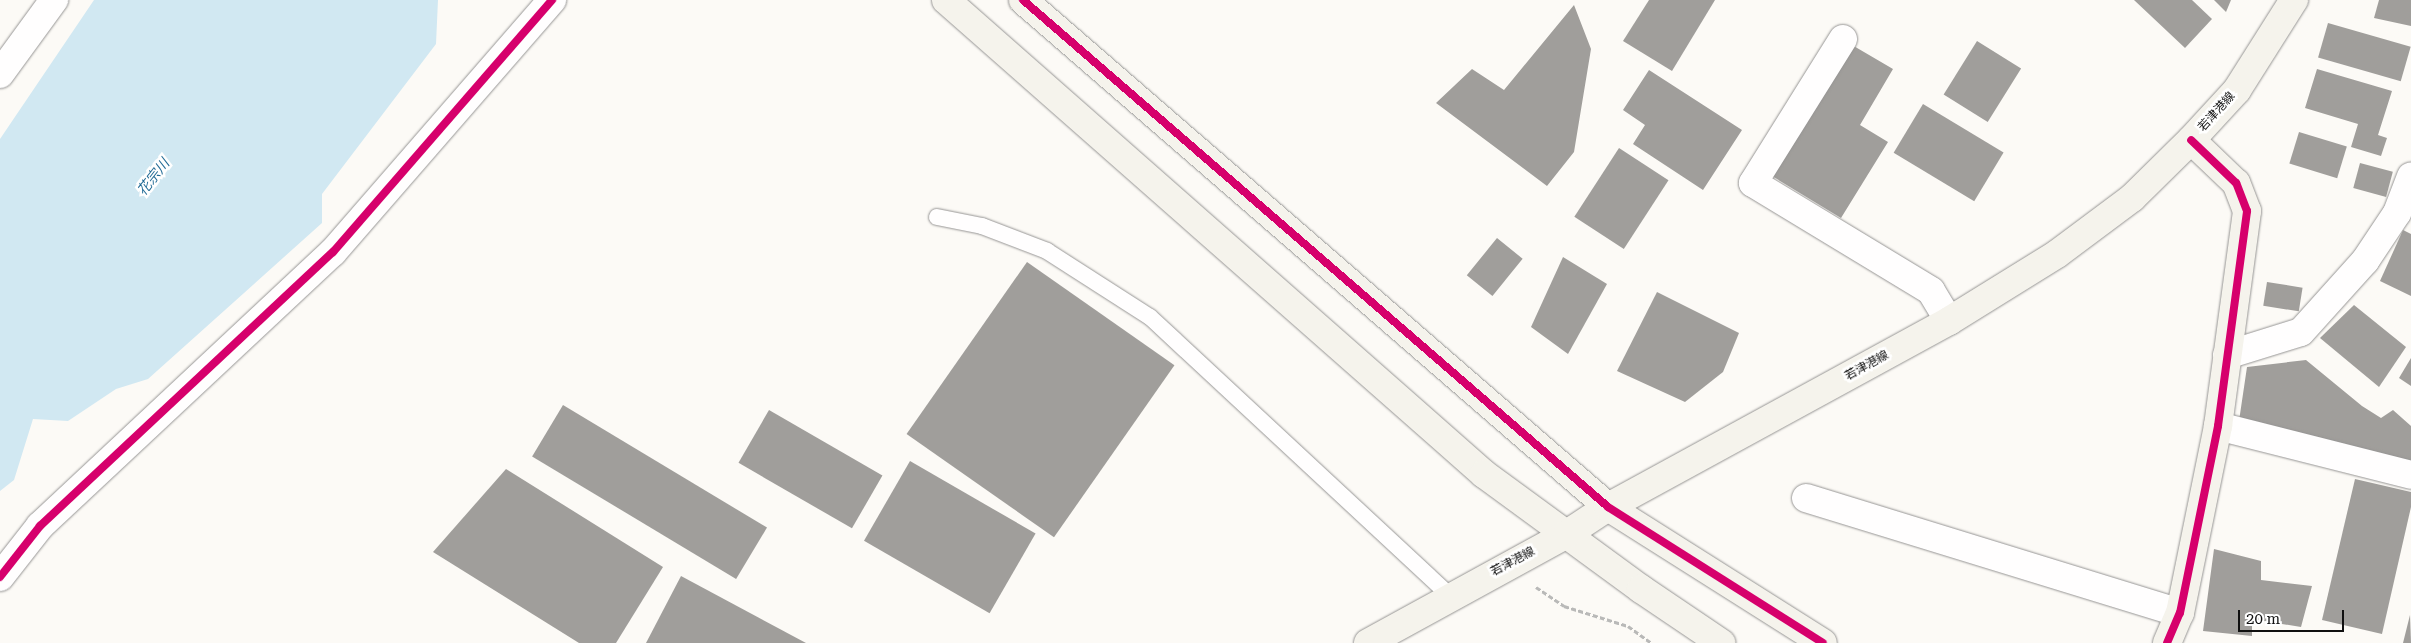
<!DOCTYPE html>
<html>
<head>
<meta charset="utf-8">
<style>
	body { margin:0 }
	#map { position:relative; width:2411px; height:643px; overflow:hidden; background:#fcfaf6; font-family:"Roboto Serif","Noto Sans JP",serif }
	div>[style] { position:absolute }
	.water>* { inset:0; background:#d1e8f2 }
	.building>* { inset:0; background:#a09e9b; transform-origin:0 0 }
	.path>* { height:3px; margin-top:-1.5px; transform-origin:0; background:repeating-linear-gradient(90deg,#b9b9b8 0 5px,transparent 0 7.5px) }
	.roads { filter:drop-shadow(0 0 1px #969594) drop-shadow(0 0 1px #969594) }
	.lane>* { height:16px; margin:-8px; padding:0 8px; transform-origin:8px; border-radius:8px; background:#fffefe }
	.street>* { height:28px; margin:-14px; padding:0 14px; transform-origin:14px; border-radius:14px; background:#fffefe }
	.secondary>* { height:28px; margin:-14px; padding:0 14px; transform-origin:14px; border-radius:14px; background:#f5f3ec }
	.cycleway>* { height:8px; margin:-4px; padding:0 4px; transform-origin:4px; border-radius:4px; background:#d6006c }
	span { translate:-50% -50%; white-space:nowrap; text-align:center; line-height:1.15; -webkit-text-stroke:5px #fff; paint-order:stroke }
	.street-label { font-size:12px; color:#101010 }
	.water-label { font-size:14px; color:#256d97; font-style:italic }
	.scale { position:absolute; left:2238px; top:610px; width:106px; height:22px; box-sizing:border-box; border:2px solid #101010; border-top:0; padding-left:6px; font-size:15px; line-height:18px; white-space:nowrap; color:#101010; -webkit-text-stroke:4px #fff; paint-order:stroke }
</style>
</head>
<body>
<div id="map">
	<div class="water">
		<div style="clip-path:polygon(94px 0,438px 0,436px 44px,322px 194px,322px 223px,148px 379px,116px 389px,68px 421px,33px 419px,14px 480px,0 491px,0 139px)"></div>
	</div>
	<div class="building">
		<div style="clip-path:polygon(1649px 0,1715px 0,1672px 71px,1623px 41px)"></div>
		<div style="clip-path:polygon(2134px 0,2192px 0,2212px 19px,2185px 48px)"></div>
		<div style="clip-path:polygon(2214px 0,2231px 0,2226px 12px)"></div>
		<div style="clip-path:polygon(2379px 0,2411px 0,2411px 26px,2374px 18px)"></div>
		<div style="clip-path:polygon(1574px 5px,1591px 49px,1574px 152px,1547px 186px,1436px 103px,1472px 69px,1504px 90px)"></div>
		<div style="left:2328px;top:23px;width:86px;height:36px;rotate:16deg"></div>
		<div style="left:1977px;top:41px;width:52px;height:63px;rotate:32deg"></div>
		<div style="clip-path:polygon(1852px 45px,1893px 69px,1860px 125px,1888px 142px,1841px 218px,1772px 176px)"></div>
		<div style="clip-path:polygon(2317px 69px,2392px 91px,2378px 135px,2387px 138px,2381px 156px,2351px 147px,2358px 124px,2305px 108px)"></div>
		<div style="clip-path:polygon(1649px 70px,1742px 130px,1703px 190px,1633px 144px,1645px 125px,1623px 110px)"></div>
		<div style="left:1923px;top:104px;width:94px;height:57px;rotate:31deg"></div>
		<div style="left:2299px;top:132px;width:50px;height:33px;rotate:17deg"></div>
		<div style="left:1619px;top:148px;width:59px;height:82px;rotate:33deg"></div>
		<div style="left:2360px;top:163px;width:34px;height:26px;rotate:15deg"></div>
		<div style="clip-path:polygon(2403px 230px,2411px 234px,2411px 296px,2380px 281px)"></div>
		<div style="left:1497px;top:238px;width:33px;height:48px;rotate:39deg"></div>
		<div style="clip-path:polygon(1563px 257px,1607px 284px,1568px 354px,1531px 327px)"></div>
		<div style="left:1027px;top:262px;width:180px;height:210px;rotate:35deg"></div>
		<div style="left:2267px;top:282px;width:36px;height:24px;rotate:9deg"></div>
		<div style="clip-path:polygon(1657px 292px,1739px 333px,1723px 372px,1685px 402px,1617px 371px)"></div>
		<div style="clip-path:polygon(2354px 305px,2406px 347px,2379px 387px,2320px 338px)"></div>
		<div style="clip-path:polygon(2411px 358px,2411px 386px,2399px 378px)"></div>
		<div style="clip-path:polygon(2306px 360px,2362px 406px,2381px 418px,2393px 410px,2411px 426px,2411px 464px,2239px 421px,2247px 367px)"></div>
		<div style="left:563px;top:405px;width:238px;height:60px;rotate:31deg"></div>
		<div style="left:769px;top:410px;width:131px;height:61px;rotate:30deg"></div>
		<div style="left:910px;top:461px;width:145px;height:92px;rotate:30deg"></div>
		<div style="clip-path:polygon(506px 469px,663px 567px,616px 643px,579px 643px,433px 552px)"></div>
		<div style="clip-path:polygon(2355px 479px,2411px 492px,2411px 507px,2382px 634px,2322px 620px)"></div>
		<div style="clip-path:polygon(2214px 549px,2261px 561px,2261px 580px,2312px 586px,2301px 627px,2252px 619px,2252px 636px,2203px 631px)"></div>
		<div style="clip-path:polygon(681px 576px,806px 643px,646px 643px)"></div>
		<div style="clip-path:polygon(2410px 615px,2411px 643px,2403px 643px)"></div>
	</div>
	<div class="path">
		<div style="left:1536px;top:587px;width:34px;rotate:34deg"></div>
		<div style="left:1564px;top:606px;width:67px;rotate:17.4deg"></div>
		<div style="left:1628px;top:626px;width:29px;rotate:36deg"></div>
	</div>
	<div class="roads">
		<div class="lane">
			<div style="left:937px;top:217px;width:46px;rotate:11.3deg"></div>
			<div style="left:982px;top:226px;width:70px;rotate:21deg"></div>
			<div style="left:1047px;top:251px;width:122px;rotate:32.7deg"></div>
			<div style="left:1150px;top:317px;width:410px;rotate:42.9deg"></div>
		</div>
		<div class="street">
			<div style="left:1843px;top:39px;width:170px;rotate:122deg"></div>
			<div style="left:1753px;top:183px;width:208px;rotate:31.2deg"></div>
			<div style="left:1931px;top:291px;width:35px;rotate:59deg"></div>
			<div style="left:0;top:74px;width:92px;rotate:-53.9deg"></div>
			<div style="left:2227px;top:355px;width:77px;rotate:-17.3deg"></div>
			<div style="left:2301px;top:332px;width:96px;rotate:-48deg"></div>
			<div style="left:2365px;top:261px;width:58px;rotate:-56.3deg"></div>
			<div style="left:2397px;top:213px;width:39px;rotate:-69deg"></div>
			<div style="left:2218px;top:426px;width:199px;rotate:14.2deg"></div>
			<div style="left:1806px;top:498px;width:391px;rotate:17.1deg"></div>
			<div style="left:0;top:577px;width:65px;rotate:-51.9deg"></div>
			<div style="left:40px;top:526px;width:401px;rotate:-43.1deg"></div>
			<div style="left:333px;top:252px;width:334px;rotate:-49deg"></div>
		</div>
		<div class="secondary">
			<div style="left:946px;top:0;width:717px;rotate:41.38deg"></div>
			<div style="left:1484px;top:474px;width:195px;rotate:36.2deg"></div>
			<div style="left:1641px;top:589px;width:97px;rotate:34deg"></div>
			<div style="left:1023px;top:0;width:774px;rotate:40.91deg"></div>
			<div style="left:1608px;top:507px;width:254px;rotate:32.3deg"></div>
			<div style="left:1368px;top:643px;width:227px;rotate:-28.7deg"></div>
			<div style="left:1567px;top:534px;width:49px;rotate:-33.4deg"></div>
			<div style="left:1608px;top:507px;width:388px;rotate:-28.6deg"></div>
			<div style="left:1949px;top:321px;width:127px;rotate:-31.8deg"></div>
			<div style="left:2057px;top:254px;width:94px;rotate:-36.7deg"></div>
			<div style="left:2132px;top:198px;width:83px;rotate:-44.5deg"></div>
			<div style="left:2191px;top:140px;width:68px;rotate:-47.4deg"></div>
			<div style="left:2237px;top:90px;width:107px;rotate:-57.7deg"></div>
			<div style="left:2167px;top:643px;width:33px;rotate:-67deg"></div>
			<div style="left:2180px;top:613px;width:191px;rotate:-78.5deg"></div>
			<div style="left:2218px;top:426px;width:217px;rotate:-82.3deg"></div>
			<div style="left:2247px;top:211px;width:30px;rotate:-111deg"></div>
			<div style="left:2236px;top:183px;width:62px;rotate:-136.3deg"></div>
		</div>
	</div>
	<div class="cycleway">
		<div style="left:1023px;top:0;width:774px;rotate:40.91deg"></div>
		<div style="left:1608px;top:507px;width:254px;rotate:32.3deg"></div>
		<div style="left:0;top:577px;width:65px;rotate:-51.9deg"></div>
		<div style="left:40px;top:526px;width:401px;rotate:-43.1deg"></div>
		<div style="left:333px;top:252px;width:334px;rotate:-49deg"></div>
		<div style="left:2167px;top:643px;width:33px;rotate:-67deg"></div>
		<div style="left:2180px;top:613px;width:191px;rotate:-78.5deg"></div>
		<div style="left:2218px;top:426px;width:217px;rotate:-82.3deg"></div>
		<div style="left:2247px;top:211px;width:30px;rotate:-111deg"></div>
		<div style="left:2236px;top:183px;width:62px;rotate:-136.3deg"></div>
	</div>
	<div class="street-label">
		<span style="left:2217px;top:112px;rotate:-48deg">若津港線</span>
		<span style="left:1867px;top:366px;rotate:-29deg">若津港線</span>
		<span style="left:1513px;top:562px;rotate:-28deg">若津港線</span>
	</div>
	<div class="water-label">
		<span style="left:153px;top:177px;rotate:-52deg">花宗川</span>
	</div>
	<div class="scale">20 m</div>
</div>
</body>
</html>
